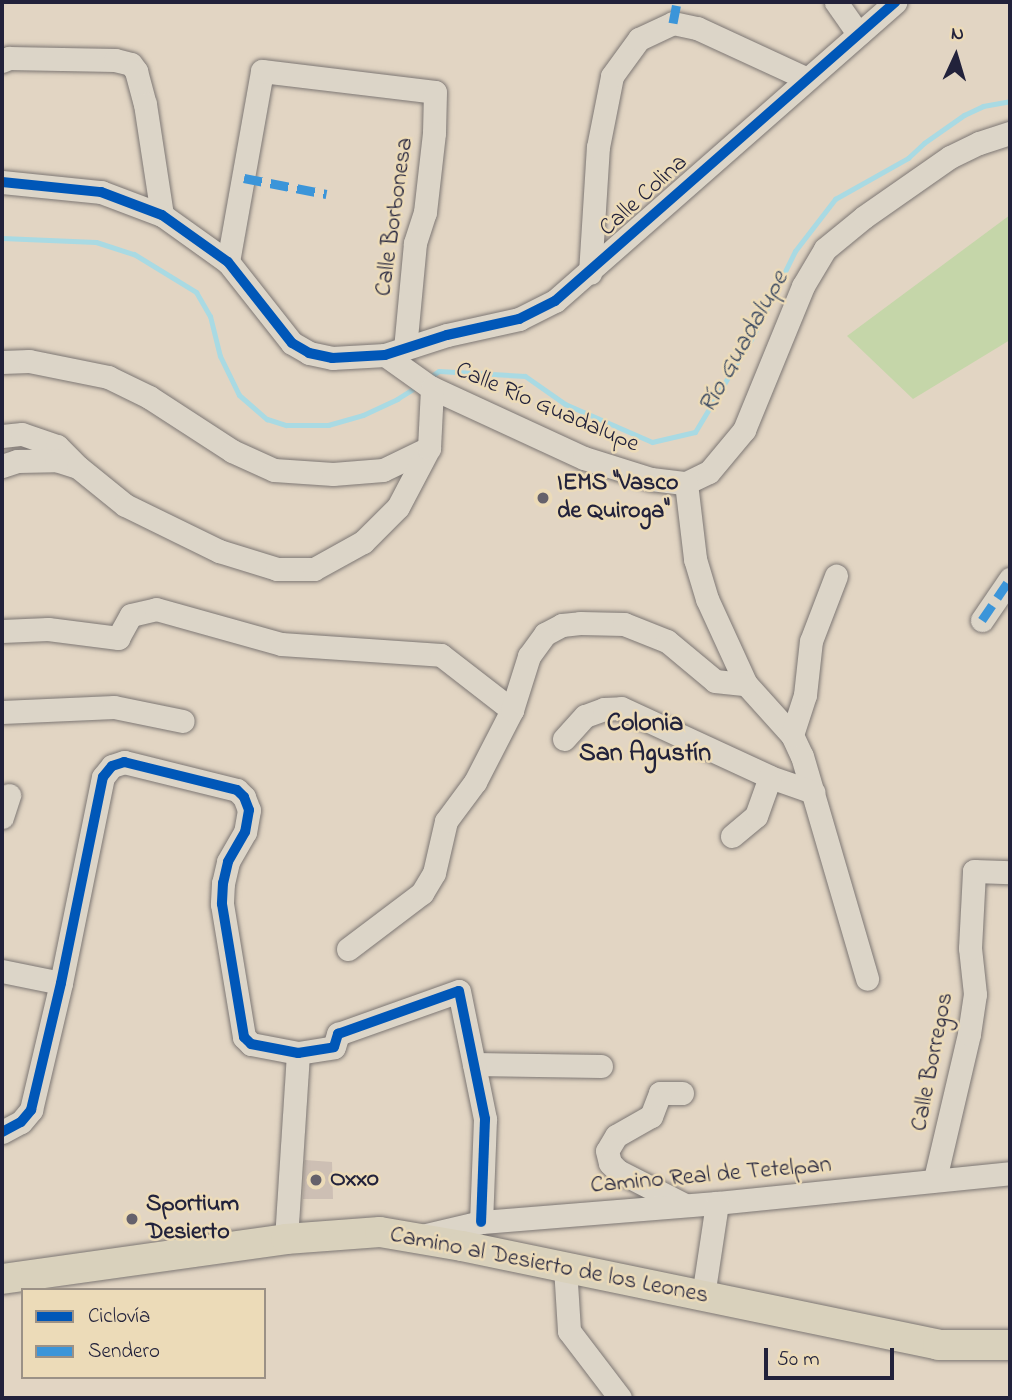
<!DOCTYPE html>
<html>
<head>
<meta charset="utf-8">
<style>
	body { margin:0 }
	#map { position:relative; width:1012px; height:1400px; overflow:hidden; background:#e2d5c3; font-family:"Indie Flower",sans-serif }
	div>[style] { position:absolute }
	.green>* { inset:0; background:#c5d6a9 }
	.stream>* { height:5px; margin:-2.5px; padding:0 2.5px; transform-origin:2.5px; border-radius:2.5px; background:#a9dae3 }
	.building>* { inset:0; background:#cdbfb4 }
	.roads { filter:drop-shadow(0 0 2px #7d7774) drop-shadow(0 0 2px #7d7774) }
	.minor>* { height:23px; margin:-11.5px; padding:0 11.5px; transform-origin:11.5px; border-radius:11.5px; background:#dcd5c8 }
	.major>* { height:30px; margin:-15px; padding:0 15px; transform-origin:15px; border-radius:15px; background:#d9d1bc }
	.quiet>* { height:9px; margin-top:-4.5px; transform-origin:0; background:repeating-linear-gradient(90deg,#3b95d9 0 18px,transparent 0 27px) }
	.cycleway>* { height:10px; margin:-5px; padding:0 5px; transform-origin:5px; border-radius:5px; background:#0057b8 }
	.dots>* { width:19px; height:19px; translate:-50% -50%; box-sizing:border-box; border:4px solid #ecdbb8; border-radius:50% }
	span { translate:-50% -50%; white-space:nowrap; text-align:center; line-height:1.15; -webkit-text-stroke:5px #ecdbb8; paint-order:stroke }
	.street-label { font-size:24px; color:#22223b }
	.poi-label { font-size:24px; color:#22223b; font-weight:700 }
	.left { translate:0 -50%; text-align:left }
	.water-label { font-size:26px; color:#38475f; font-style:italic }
	.neighbourhood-label { font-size:26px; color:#22223b; font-weight:700 }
	.frame { position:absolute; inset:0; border:4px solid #22223b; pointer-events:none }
	.legend { position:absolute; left:21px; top:1288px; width:245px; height:91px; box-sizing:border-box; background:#ecdbb8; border:2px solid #9b9186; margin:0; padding:9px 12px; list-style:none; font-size:21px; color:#22223b }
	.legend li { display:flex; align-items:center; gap:14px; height:35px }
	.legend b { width:35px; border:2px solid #9b9186 }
	.north { position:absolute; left:921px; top:21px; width:70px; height:70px; -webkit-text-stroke:5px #ecdbb8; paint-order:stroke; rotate:4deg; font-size:19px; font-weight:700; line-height:28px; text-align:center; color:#22223b }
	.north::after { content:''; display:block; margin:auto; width:24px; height:32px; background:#22223b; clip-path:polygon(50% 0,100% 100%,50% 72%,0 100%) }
	.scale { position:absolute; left:764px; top:1348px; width:130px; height:32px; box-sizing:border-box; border:4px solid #22223b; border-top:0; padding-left:9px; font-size:21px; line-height:24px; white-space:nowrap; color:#22223b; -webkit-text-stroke:5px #ecdbb8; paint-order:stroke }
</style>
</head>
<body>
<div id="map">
	<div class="green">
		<div style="clip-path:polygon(1010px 215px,1010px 340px,913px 399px,847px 336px)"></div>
	</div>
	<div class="stream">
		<div style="left:2px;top:238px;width:94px;rotate:2.4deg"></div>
		<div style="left:96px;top:242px;width:40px;rotate:18deg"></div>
		<div style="left:134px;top:254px;width:73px;rotate:31.5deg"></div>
		<div style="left:196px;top:292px;width:28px;rotate:60deg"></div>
		<div style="left:210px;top:316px;width:41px;rotate:76deg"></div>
		<div style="left:220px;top:356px;width:43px;rotate:64deg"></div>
		<div style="left:239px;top:395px;width:37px;rotate:41deg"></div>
		<div style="left:267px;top:419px;width:20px;rotate:18deg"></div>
		<div style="left:286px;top:425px;width:42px"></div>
		<div style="left:328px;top:425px;width:36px;rotate:-16deg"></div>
		<div style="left:363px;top:415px;width:38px;rotate:-25deg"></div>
		<div style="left:397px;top:399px;width:26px;rotate:-32deg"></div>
		<div style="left:427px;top:379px;width:14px;rotate:-34deg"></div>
		<div style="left:439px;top:371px;width:86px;rotate:3.3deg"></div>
		<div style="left:525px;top:376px;width:49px;rotate:35deg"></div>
		<div style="left:565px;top:404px;width:95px;rotate:23.6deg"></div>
		<div style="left:652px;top:442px;width:44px;rotate:-13.1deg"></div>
		<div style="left:695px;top:432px;width:112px;rotate:-58.9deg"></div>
		<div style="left:753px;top:336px;width:95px;rotate:-63.7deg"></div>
		<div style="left:795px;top:251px;width:66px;rotate:-52.4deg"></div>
		<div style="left:835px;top:199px;width:84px;rotate:-29.3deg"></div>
		<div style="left:908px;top:158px;width:22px;rotate:-43deg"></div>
		<div style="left:924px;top:143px;width:49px;rotate:-35deg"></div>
		<div style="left:964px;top:115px;width:21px;rotate:-25deg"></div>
		<div style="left:983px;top:106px;width:27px;rotate:-10deg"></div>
	</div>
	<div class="building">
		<div style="clip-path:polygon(305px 1160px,332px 1162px,333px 1199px,303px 1199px)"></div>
	</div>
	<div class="roads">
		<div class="minor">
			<div style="left:836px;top:2px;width:39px;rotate:55deg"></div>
			<div style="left:2px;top:61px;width:8px;rotate:-23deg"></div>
			<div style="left:9px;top:58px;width:106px;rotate:1.1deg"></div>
			<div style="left:115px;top:60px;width:16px;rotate:14deg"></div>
			<div style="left:131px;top:64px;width:9px;rotate:54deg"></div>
			<div style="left:136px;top:71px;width:34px;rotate:75deg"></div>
			<div style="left:145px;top:104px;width:112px;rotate:81.3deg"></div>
			<div style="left:2px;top:182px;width:100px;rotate:5.8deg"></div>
			<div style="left:101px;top:192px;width:65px;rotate:20.7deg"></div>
			<div style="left:162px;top:215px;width:81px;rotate:35.5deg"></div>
			<div style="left:228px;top:262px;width:103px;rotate:51.7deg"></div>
			<div style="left:292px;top:343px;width:20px;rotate:30deg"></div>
			<div style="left:309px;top:353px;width:24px;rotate:12deg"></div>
			<div style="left:332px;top:358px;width:53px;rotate:-3.2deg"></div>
			<div style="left:385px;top:355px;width:65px;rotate:-17.9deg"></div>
			<div style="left:447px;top:335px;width:74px;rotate:-12.5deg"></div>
			<div style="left:519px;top:319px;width:40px;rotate:-26.6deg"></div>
			<div style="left:555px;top:301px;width:453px;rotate:-41.3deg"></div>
			<div style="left:228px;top:262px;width:194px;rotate:-79.9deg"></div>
			<div style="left:262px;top:71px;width:174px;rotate:6.9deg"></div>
			<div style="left:435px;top:92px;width:41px;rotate:91.4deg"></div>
			<div style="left:434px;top:133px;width:80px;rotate:96.5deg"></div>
			<div style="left:425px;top:212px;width:33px;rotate:108deg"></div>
			<div style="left:415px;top:243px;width:105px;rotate:95.4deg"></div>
			<div style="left:590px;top:273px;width:126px;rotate:-86.4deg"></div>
			<div style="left:598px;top:147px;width:72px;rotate:-78.8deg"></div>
			<div style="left:612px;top:76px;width:46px;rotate:-53.9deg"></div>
			<div style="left:639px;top:39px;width:38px;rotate:-25deg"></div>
			<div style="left:673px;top:23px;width:25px;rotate:12deg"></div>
			<div style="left:697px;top:28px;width:119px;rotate:24.8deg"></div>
			<div style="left:385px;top:355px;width:55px;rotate:35.4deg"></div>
			<div style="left:430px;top:387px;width:170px;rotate:24.8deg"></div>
			<div style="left:584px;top:458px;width:70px;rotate:17.4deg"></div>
			<div style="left:651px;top:479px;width:35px;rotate:7deg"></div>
			<div style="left:686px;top:483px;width:25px;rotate:-26deg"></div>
			<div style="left:709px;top:472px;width:55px;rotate:-50.2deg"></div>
			<div style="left:744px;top:430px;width:156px;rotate:-67.7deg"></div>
			<div style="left:803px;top:286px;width:43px;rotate:-59.3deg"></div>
			<div style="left:825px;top:249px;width:50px;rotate:-39.4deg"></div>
			<div style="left:864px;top:217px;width:105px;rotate:-34.9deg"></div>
			<div style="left:950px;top:157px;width:32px;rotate:-26deg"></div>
			<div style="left:979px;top:143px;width:33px;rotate:-18deg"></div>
			<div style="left:2px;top:362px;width:27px;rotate:-2deg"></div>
			<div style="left:29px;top:361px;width:81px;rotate:11.4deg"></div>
			<div style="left:108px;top:377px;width:46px;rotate:26deg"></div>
			<div style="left:149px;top:397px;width:99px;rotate:33deg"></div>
			<div style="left:232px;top:451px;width:46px;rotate:24.3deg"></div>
			<div style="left:274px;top:470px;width:59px;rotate:3.9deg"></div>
			<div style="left:333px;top:474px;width:50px;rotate:-4.6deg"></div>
			<div style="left:383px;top:470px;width:51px;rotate:-25.6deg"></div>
			<div style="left:2px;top:436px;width:20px;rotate:-6deg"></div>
			<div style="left:22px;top:434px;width:37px;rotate:19deg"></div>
			<div style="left:57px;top:446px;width:27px;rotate:45deg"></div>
			<div style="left:2px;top:466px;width:16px;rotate:-18deg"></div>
			<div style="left:17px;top:461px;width:39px;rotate:-1deg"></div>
			<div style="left:56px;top:460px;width:23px;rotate:18deg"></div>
			<div style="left:78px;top:467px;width:60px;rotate:39deg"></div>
			<div style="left:125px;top:505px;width:105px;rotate:26.1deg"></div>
			<div style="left:219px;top:551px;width:61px;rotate:17.2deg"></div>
			<div style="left:277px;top:569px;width:37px"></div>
			<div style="left:314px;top:569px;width:56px;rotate:-28.9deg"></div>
			<div style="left:363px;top:542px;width:49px;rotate:-45deg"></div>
			<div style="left:398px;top:507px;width:67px;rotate:-62.3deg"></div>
			<div style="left:429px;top:448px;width:60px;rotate:-87.1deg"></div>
			<div style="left:686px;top:483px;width:77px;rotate:83.2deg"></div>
			<div style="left:695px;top:559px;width:42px;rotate:73.3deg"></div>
			<div style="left:707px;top:599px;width:94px;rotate:65.4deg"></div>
			<div style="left:746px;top:684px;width:69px;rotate:48deg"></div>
			<div style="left:792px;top:735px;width:23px;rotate:65deg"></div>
			<div style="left:802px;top:756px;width:232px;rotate:73.7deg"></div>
			<div style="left:982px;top:620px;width:50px;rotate:-55.7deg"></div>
			<div style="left:2px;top:631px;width:46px;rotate:-2.5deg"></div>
			<div style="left:48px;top:629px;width:71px;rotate:7.3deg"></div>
			<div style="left:118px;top:638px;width:26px;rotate:-61deg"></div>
			<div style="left:131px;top:615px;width:26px;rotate:-13deg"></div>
			<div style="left:156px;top:609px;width:130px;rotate:15.6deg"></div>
			<div style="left:281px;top:644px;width:160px;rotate:3.9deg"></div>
			<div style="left:441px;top:655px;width:90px;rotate:37.8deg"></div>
			<div style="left:2px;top:712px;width:112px;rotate:-2.6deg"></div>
			<div style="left:114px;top:707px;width:70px;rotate:11.5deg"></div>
			<div style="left:792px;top:735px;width:42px;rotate:-72deg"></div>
			<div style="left:805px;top:695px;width:54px;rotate:-83.7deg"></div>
			<div style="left:811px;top:641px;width:70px;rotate:-69deg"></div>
			<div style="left:564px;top:739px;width:31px;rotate:-48deg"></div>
			<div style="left:585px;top:716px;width:20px;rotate:-20deg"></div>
			<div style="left:604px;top:709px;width:17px;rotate:-3deg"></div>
			<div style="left:621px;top:708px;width:164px;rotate:24.8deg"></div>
			<div style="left:770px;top:777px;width:46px;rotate:19.2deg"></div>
			<div style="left:2px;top:817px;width:23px;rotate:-72deg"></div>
			<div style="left:732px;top:836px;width:31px;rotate:-40deg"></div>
			<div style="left:756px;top:816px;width:41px;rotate:-70.3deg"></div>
			<div style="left:348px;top:949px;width:93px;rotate:-37.1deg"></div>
			<div style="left:422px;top:893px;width:23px;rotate:-59deg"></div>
			<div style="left:434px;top:873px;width:53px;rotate:-77deg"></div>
			<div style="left:446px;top:821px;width:49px;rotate:-53.4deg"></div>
			<div style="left:475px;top:782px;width:81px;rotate:-62.8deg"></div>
			<div style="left:512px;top:710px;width:57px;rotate:-72.5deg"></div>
			<div style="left:529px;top:656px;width:27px;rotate:-54deg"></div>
			<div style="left:545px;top:634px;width:19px;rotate:-28deg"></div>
			<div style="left:562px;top:625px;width:18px;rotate:-6deg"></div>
			<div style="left:580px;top:623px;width:44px;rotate:1.3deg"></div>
			<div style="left:624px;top:624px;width:46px;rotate:21.6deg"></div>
			<div style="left:667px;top:641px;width:62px;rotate:39.8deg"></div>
			<div style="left:715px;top:681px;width:31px;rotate:6deg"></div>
			<div style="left:2px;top:971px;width:60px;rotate:11.5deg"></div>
			<div style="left:474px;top:1064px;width:127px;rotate:0.9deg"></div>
			<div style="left:682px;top:1093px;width:22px;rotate:180deg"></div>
			<div style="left:660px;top:1093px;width:25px;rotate:111deg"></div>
			<div style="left:651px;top:1116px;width:40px;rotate:150.3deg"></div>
			<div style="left:616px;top:1136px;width:17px;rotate:121deg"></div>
			<div style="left:607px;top:1151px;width:12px;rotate:76deg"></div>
			<div style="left:610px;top:1163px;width:11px;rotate:45deg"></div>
			<div style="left:618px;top:1171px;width:75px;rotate:26.9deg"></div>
			<div style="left:2px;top:1132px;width:21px;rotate:-28deg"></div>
			<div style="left:21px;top:1122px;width:16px;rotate:-50deg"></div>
			<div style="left:31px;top:1110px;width:130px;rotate:-76.7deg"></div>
			<div style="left:61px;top:983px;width:210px;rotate:-78.5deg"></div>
			<div style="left:103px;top:777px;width:14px;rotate:-51deg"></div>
			<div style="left:112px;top:766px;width:13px;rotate:-18deg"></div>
			<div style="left:124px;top:762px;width:116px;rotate:13.9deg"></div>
			<div style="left:237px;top:790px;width:10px;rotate:45deg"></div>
			<div style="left:244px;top:797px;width:14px;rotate:69deg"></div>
			<div style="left:249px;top:810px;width:22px;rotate:100deg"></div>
			<div style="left:245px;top:832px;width:34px;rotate:120deg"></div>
			<div style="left:228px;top:862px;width:22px;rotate:103deg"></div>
			<div style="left:223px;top:883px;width:21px;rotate:93deg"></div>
			<div style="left:222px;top:904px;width:135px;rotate:80.6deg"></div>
			<div style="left:244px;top:1037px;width:10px;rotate:45deg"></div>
			<div style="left:251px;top:1044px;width:48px;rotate:10.8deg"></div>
			<div style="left:298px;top:1053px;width:36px;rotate:-9deg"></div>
			<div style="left:334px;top:1047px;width:14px;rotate:-73deg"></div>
			<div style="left:338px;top:1034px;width:128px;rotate:-19.6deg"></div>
			<div style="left:459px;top:991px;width:131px;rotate:78.5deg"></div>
			<div style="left:485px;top:1119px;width:103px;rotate:92.2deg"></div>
			<div style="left:935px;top:1179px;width:149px;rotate:-76.8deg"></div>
			<div style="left:969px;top:1034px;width:40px;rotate:-81.5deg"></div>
			<div style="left:975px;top:994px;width:46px;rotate:-96.2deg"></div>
			<div style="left:970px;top:948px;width:77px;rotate:-87deg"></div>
			<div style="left:974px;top:871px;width:36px;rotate:2deg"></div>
			<div style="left:422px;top:1236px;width:61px;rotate:-13.3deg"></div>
			<div style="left:481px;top:1222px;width:237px;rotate:-4.6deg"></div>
			<div style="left:717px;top:1203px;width:295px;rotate:-5.8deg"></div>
			<div style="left:286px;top:1239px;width:186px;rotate:-86.3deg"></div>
			<div style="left:565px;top:1267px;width:64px;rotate:86.4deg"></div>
			<div style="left:569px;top:1331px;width:84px;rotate:52.7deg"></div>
			<div style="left:703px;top:1296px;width:94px;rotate:-81.4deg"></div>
		</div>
		<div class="major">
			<div style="left:2px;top:1279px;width:287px;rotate:-8deg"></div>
			<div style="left:286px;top:1239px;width:94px;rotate:-4.3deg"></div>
			<div style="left:380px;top:1232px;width:83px;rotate:9.7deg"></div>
			<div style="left:462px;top:1246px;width:486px;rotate:11.7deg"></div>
			<div style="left:938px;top:1345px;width:72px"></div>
		</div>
	</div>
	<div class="quiet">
		<div style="left:673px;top:23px;width:21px;rotate:-79deg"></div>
		<div style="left:244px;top:178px;width:84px;rotate:11deg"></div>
		<div style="left:982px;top:620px;width:50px;rotate:-55.7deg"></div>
	</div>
	<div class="cycleway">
		<div style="left:2px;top:182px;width:100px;rotate:5.8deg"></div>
		<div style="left:101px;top:192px;width:65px;rotate:20.7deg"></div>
		<div style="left:162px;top:215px;width:81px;rotate:35.5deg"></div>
		<div style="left:228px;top:262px;width:103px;rotate:51.7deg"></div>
		<div style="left:292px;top:343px;width:20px;rotate:30deg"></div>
		<div style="left:309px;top:353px;width:24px;rotate:12deg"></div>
		<div style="left:332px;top:358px;width:53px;rotate:-3.2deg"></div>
		<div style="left:385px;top:355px;width:65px;rotate:-17.9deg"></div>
		<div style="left:447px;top:335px;width:74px;rotate:-12.5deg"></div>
		<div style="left:519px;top:319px;width:40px;rotate:-26.6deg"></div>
		<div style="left:555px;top:301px;width:453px;rotate:-41.3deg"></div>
		<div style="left:2px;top:1132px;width:21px;rotate:-28deg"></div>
		<div style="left:21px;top:1122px;width:16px;rotate:-50deg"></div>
		<div style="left:31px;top:1110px;width:130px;rotate:-76.7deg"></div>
		<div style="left:61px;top:983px;width:210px;rotate:-78.5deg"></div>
		<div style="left:103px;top:777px;width:14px;rotate:-51deg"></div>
		<div style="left:112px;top:766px;width:13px;rotate:-18deg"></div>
		<div style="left:124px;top:762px;width:116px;rotate:13.9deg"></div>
		<div style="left:237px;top:790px;width:10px;rotate:45deg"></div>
		<div style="left:244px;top:797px;width:14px;rotate:69deg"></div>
		<div style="left:249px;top:810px;width:22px;rotate:100deg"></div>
		<div style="left:245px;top:832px;width:34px;rotate:120deg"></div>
		<div style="left:228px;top:862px;width:22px;rotate:103deg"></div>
		<div style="left:223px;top:883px;width:21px;rotate:93deg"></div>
		<div style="left:222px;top:904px;width:135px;rotate:80.6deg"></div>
		<div style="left:244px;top:1037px;width:10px;rotate:45deg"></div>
		<div style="left:251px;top:1044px;width:48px;rotate:10.8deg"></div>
		<div style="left:298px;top:1053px;width:36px;rotate:-9deg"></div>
		<div style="left:334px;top:1047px;width:14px;rotate:-73deg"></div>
		<div style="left:338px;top:1034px;width:128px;rotate:-19.6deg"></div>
		<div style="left:459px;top:991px;width:131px;rotate:78.5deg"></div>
		<div style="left:485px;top:1119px;width:103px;rotate:92.2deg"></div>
	</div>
	<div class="dots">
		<div style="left:543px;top:498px;background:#65616b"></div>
		<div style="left:316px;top:1180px;background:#65616b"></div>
		<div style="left:132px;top:1219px;background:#65616b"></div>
	</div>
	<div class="street-label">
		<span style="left:644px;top:196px;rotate:-42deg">Calle Colina</span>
		<span style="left:395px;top:217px;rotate:-82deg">Calle Borbonesa</span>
		<span style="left:547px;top:408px;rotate:23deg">Calle Río Guadalupe</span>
		<span style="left:933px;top:1062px;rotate:-79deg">Calle Borregos</span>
		<span style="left:711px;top:1176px;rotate:-5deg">Camino Real de Tetelpan</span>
		<span style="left:549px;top:1266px;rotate:11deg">Camino al Desierto de los Leones</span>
	</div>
	<div class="poi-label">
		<span class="left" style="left:557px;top:498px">IEMS "Vasco<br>de Quiroga"</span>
		<span class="left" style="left:330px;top:1180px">Oxxo</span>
		<span class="left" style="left:146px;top:1219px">Sportium<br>Desierto</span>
	</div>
	<div class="water-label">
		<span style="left:745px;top:343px;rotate:-61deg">Río Guadalupe</span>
	</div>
	<div class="neighbourhood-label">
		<span style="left:645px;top:740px">Colonia<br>San Agustín</span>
	</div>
	<div class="frame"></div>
	<ul class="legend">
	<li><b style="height:9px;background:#0057b8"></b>Ciclovía</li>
	<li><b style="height:9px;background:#3b95d9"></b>Sendero</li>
	</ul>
	<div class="north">N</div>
	<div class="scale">50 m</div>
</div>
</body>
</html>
